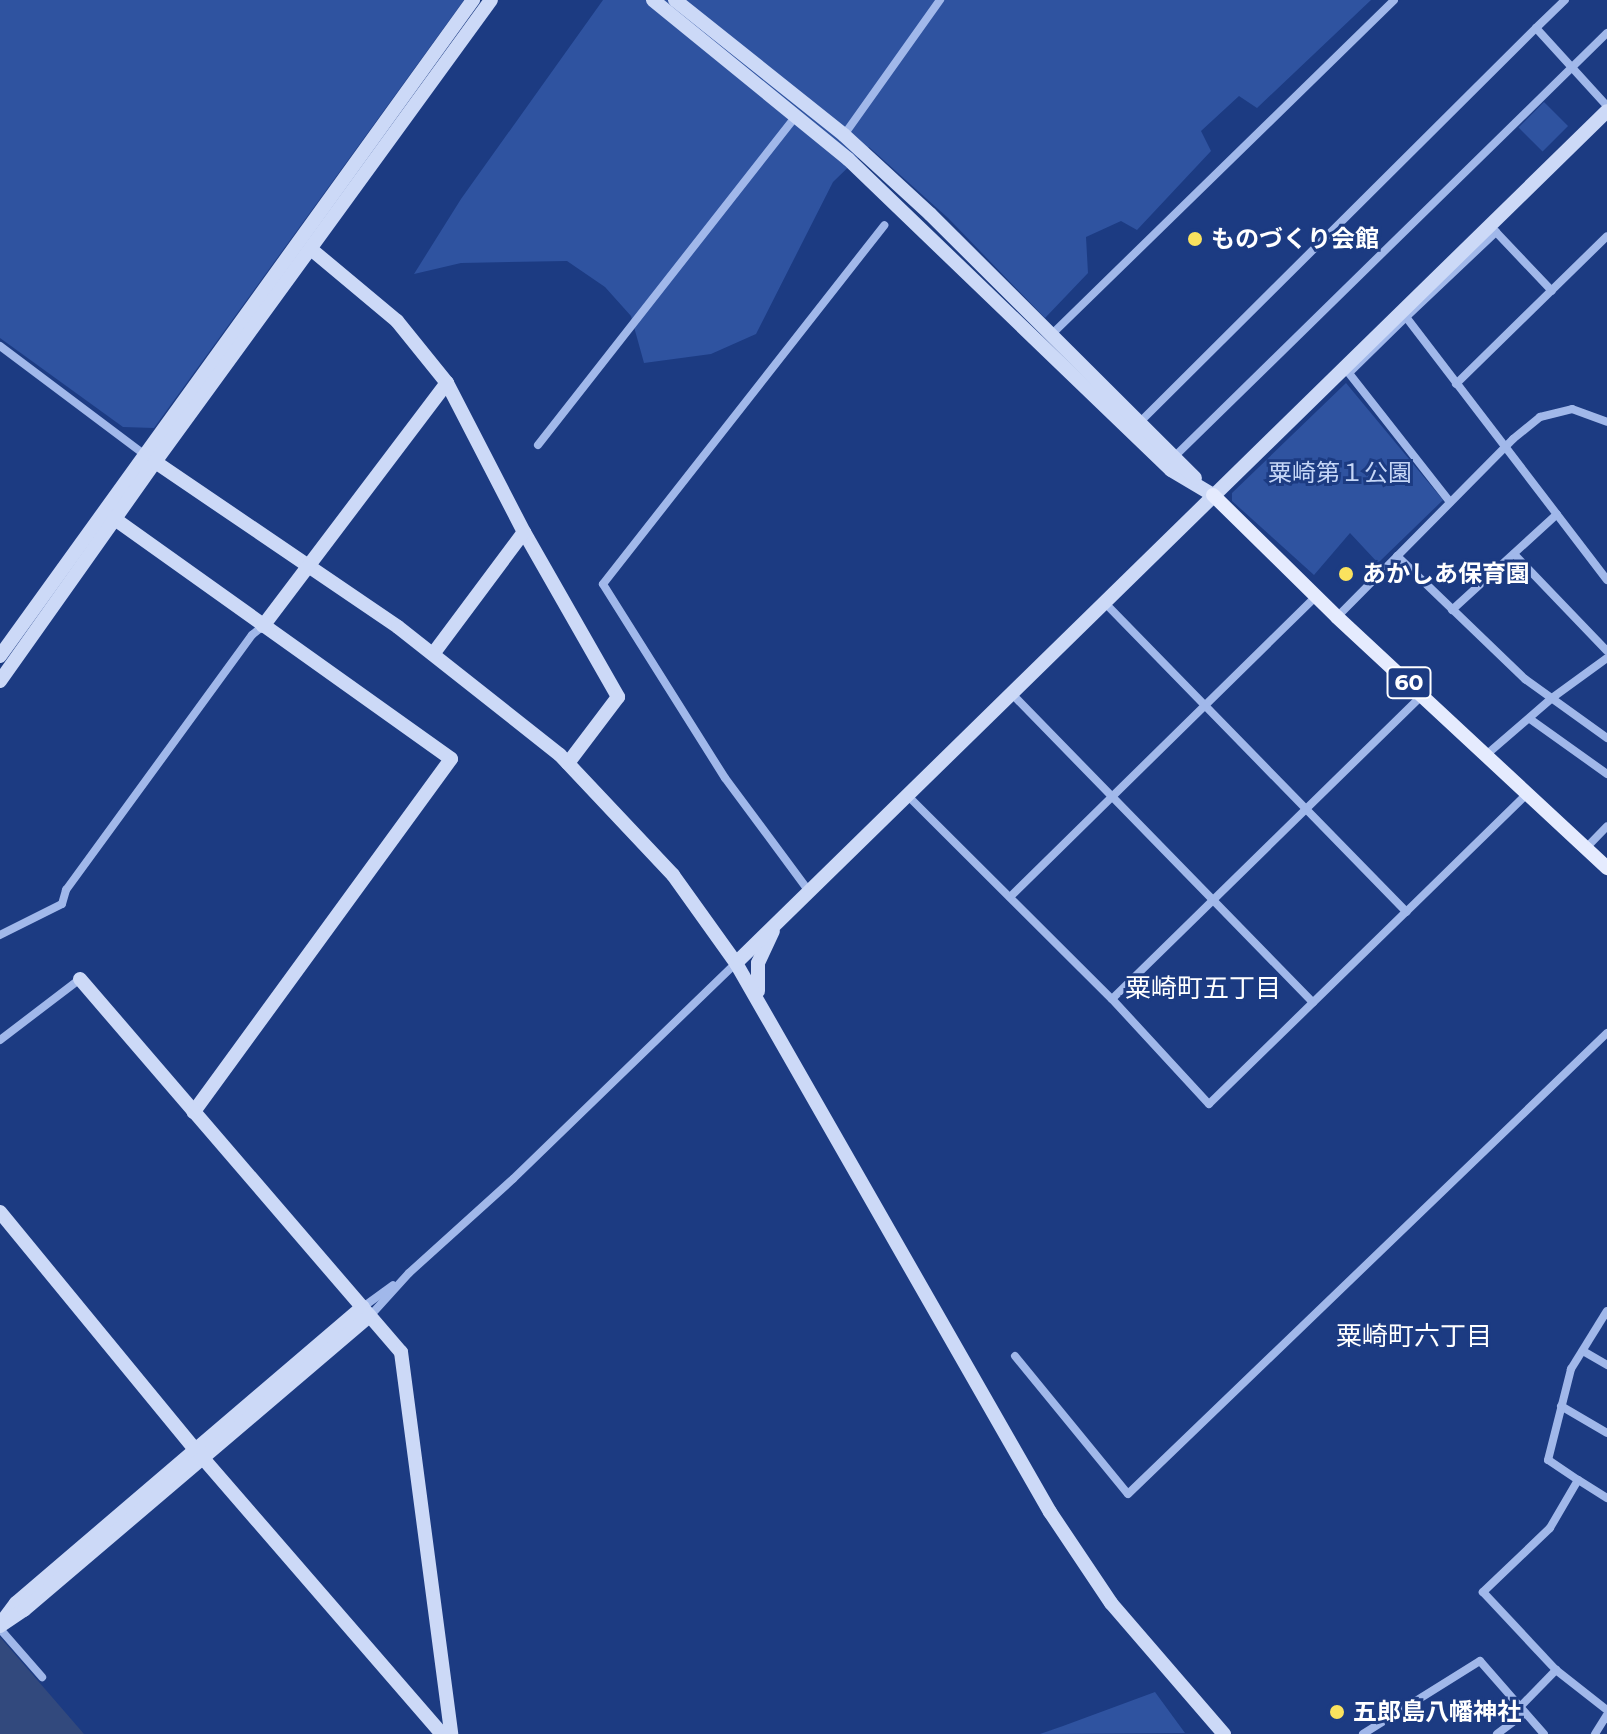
<!DOCTYPE html>
<html>
<head>
<meta charset="utf-8">
<style>
	body { margin:0 }
	#map { position:relative; width:1607px; height:1734px; overflow:hidden; background:#1c3b82; font-family:Montserrat,"Noto Sans JP",sans-serif }
	div>[style] { position:absolute }
	.green>* { inset:0; background:#2f53a0; transform-origin:0 0 }
	.water>* { inset:0; background:#32497d }
	.street>* { height:8px; margin:-4px; padding:0 4px; transform-origin:4px; border-radius:4px; background:#a1b8ea }
	.secondary>* { height:14px; margin:-7px; padding:0 7px; transform-origin:7px; border-radius:7px; background:#ccd9f7 }
	.primary>* { height:14px; margin:-7px; padding:0 7px; transform-origin:7px; border-radius:7px; background:#e5ebfe }
	.dots>* { width:22px; height:22px; translate:-50% -50%; box-sizing:border-box; border:4px solid #1c3b82; border-radius:50% }
	span { translate:-50% -50%; white-space:nowrap; text-align:center; line-height:1.15; -webkit-text-stroke:6px #1c3b82; paint-order:stroke }
	.shield-label span { padding:2px 6px; background:#1c3b82; border:2px solid; border-radius:6px; -webkit-text-stroke-width:0 }
	.shield-label { font-size:22px; color:#fff; font-weight:700 }
	.poi-label { font-size:24px; color:#fff; font-weight:700 }
	.left { translate:0 -50%; text-align:left }
	.park-label { font-size:24px; color:#c5d6f7 }
	.neighbourhood-label { font-size:26px; color:#fff }
</style>
</head>
<body>
<div id="map">
	<div class="green">
		<div style="clip-path:polygon(0 0,464px 0,154px 428px,123px 427px,0 338px)"></div>
		<div style="clip-path:polygon(603px 0,1371px 0,1257px 108px,1239px 96px,1201px 131px,1211px 151px,1137px 230px,1121px 221px,1086px 237px,1088px 273px,1045px 318px,948px 218px,869px 147px,833px 182px,756px 334px,711px 354px,644px 363px,631px 316px,605px 287px,567px 261px,461px 263px,414px 274px,461px 199px)"></div>
		<div style="left:1544px;top:102px;width:34px;height:36px;rotate:45deg"></div>
		<div style="clip-path:polygon(1346px 383px,1443px 500px,1378px 563px,1350px 533px,1314px 575px,1232px 501px,1232px 493px)"></div>
		<div style="clip-path:polygon(1155px 1692px,1185px 1733px,1040px 1734px,1063px 1726px)"></div>
	</div>
	<div class="water">
		<div style="clip-path:polygon(0 1637px,84px 1734px,0 1734px)"></div>
	</div>
	<div class="street">
		<div style="left:1536px;top:28px;width:40px;rotate:-44deg"></div>
		<div style="left:844px;top:135px;width:166px;rotate:-54.6deg"></div>
		<div style="left:1406px;top:317px;width:124px;rotate:-43.4deg"></div>
		<div style="left:1496px;top:232px;width:81px;rotate:46.5deg"></div>
		<div style="left:1051px;top:335px;width:479px;rotate:-44.3deg"></div>
		<div style="left:0;top:346px;width:180px;rotate:36.9deg"></div>
		<div style="left:1456px;top:384px;width:211px;rotate:-44.4deg"></div>
		<div style="left:1138px;top:424px;width:561px;rotate:-44.86deg"></div>
		<div style="left:1536px;top:28px;width:105px;rotate:47.7deg"></div>
		<div style="left:538px;top:445px;width:420px;rotate:-51.9deg"></div>
		<div style="left:1172px;top:459px;width:609px;rotate:-44.4deg"></div>
		<div style="left:1450px;top:502px;width:164px;rotate:-128.1deg"></div>
		<div style="left:1349px;top:373px;width:80px;rotate:-44.5deg"></div>
		<div style="left:1406px;top:317px;width:331px;rotate:52.6deg"></div>
		<div style="left:1514px;top:554px;width:134px;rotate:46.2deg"></div>
		<div style="left:1397px;top:556px;width:178px;rotate:43.9deg"></div>
		<div style="left:1525px;top:679px;width:101px;rotate:35.7deg"></div>
		<div style="left:1104px;top:602px;width:433px;rotate:45.7deg"></div>
		<div style="left:1406px;top:912px;width:169px;rotate:-44.3deg"></div>
		<div style="left:1452px;top:610px;width:142px;rotate:-42.4deg"></div>
		<div style="left:1337px;top:617px;width:250px;rotate:-45.3deg"></div>
		<div style="left:1513px;top:439px;width:35px;rotate:-39deg"></div>
		<div style="left:1540px;top:417px;width:33px;rotate:-14deg"></div>
		<div style="left:1572px;top:409px;width:37px;rotate:20deg"></div>
		<div style="left:1012px;top:694px;width:431px;rotate:45.7deg"></div>
		<div style="left:1530px;top:719px;width:95px;rotate:35.5deg"></div>
		<div style="left:1486px;top:755px;width:87px;rotate:-40.8deg"></div>
		<div style="left:1552px;top:698px;width:68px;rotate:-36deg"></div>
		<div style="left:907px;top:795px;width:289px;rotate:44.9deg"></div>
		<div style="left:1112px;top:999px;width:143px;rotate:47.3deg"></div>
		<div style="left:1209px;top:1104px;width:275px;rotate:-44.3deg"></div>
		<div style="left:1586px;top:848px;width:30px;rotate:-46deg"></div>
		<div style="left:808px;top:890px;width:139px;rotate:-126.5deg"></div>
		<div style="left:725px;top:778px;width:229px;rotate:-122.2deg"></div>
		<div style="left:603px;top:584px;width:456px;rotate:-51.9deg"></div>
		<div style="left:1010px;top:897px;width:429px;rotate:-44.5deg"></div>
		<div style="left:0;top:935px;width:69px;rotate:-26.6deg"></div>
		<div style="left:62px;top:904px;width:15px;rotate:-74deg"></div>
		<div style="left:66px;top:890px;width:316px;rotate:-53.9deg"></div>
		<div style="left:252px;top:635px;width:14px;rotate:-39deg"></div>
		<div style="left:1112px;top:999px;width:434px;rotate:-44.4deg"></div>
		<div style="left:0;top:1040px;width:101px;rotate:-37.3deg"></div>
		<div style="left:363px;top:1307px;width:37px;rotate:-36deg"></div>
		<div style="left:370px;top:1316px;width:58px;rotate:-47.8deg"></div>
		<div style="left:409px;top:1273px;width:140px;rotate:-42.1deg"></div>
		<div style="left:513px;top:1179px;width:310px;rotate:-44.1deg"></div>
		<div style="left:1583px;top:1351px;width:28px;rotate:30deg"></div>
		<div style="left:1015px;top:1356px;width:178px;rotate:50.7deg"></div>
		<div style="left:1128px;top:1494px;width:665px;rotate:-43.9deg"></div>
		<div style="left:1561px;top:1406px;width:53px;rotate:30.4deg"></div>
		<div style="left:1578px;top:1480px;width:36px;rotate:-146deg"></div>
		<div style="left:1548px;top:1460px;width:94px;rotate:-75.8deg"></div>
		<div style="left:1571px;top:1369px;width:68px;rotate:-58.2deg"></div>
		<div style="left:1607px;top:1498px;width:34px;rotate:-148deg"></div>
		<div style="left:1578px;top:1480px;width:56px;rotate:120.3deg"></div>
		<div style="left:1550px;top:1528px;width:93px;rotate:136.3deg"></div>
		<div style="left:1483px;top:1592px;width:107px;rotate:46.9deg"></div>
		<div style="left:1556px;top:1670px;width:65px;rotate:38.1deg"></div>
		<div style="left:0;top:1629px;width:64px;rotate:48.8deg"></div>
		<div style="left:1520px;top:1707px;width:52px;rotate:-45.8deg"></div>
		<div style="left:1363px;top:1734px;width:138px;rotate:-32deg"></div>
		<div style="left:1480px;top:1661px;width:97px;rotate:48.8deg"></div>
		<div style="left:1497px;top:1734px;width:35px;rotate:-37deg"></div>
		<div style="left:1595px;top:1734px;width:22px;rotate:-58deg"></div>
	</div>
	<div class="secondary">
		<div style="left:653px;top:0;width:252px;rotate:39.2deg"></div>
		<div style="left:848px;top:159px;width:448px;rotate:43.9deg"></div>
		<div style="left:1171px;top:470px;width:49px;rotate:30.8deg"></div>
		<div style="left:675px;top:0;width:216px;rotate:38.6deg"></div>
		<div style="left:844px;top:135px;width:117px;rotate:42.6deg"></div>
		<div style="left:930px;top:214px;width:374px;rotate:44.9deg"></div>
		<div style="left:312px;top:250px;width:111px;rotate:39.9deg"></div>
		<div style="left:397px;top:321px;width:80px;rotate:51.1deg"></div>
		<div style="left:447px;top:383px;width:168px;rotate:62.7deg"></div>
		<div style="left:524px;top:532px;width:190px;rotate:60.3deg"></div>
		<div style="left:618px;top:697px;width:83px;rotate:127.1deg"></div>
		<div style="left:148px;top:457px;width:302px;rotate:34.2deg"></div>
		<div style="left:398px;top:627px;width:206px;rotate:38.3deg"></div>
		<div style="left:560px;top:755px;width:165px;rotate:46.7deg"></div>
		<div style="left:673px;top:875px;width:108px;rotate:54.4deg"></div>
		<div style="left:105px;top:512px;width:425px;rotate:35.5deg"></div>
		<div style="left:451px;top:759px;width:437px;rotate:126.1deg"></div>
		<div style="left:263px;top:626px;width:305px;rotate:-52.9deg"></div>
		<div style="left:433px;top:654px;width:152px;rotate:-53.3deg"></div>
		<div style="left:0;top:656px;width:809px;rotate:-54.21deg"></div>
		<div style="left:0;top:681px;width:268px;rotate:-54.7deg"></div>
		<div style="left:155px;top:462px;width:571px;rotate:-53.97deg"></div>
		<div style="left:80px;top:979px;width:492px;rotate:49.3deg"></div>
		<div style="left:401px;top:1352px;width:385px;rotate:82.5deg"></div>
		<div style="left:758px;top:991px;width:28px;rotate:-90deg"></div>
		<div style="left:758px;top:963px;width:35px;rotate:-65deg"></div>
		<div style="left:0;top:1212px;width:307px;rotate:50.6deg"></div>
		<div style="left:195px;top:1449px;width:377px;rotate:49.1deg"></div>
		<div style="left:4px;top:1619px;width:20px;rotate:-53deg"></div>
		<div style="left:16px;top:1603px;width:456px;rotate:-40.5deg"></div>
		<div style="left:0;top:1626px;width:29px;rotate:-34deg"></div>
		<div style="left:24px;top:1610px;width:454px;rotate:-40.4deg"></div>
		<div style="left:1224px;top:1734px;width:173px;rotate:-130.8deg"></div>
		<div style="left:1111px;top:1603px;width:110px;rotate:-123.8deg"></div>
		<div style="left:1050px;top:1512px;width:632px;rotate:-119.77deg"></div>
		<div style="left:736px;top:963px;width:1218px;rotate:-44.37deg"></div>
	</div>
	<div class="primary">
		<div style="left:1213px;top:495px;width:174px;rotate:44.5deg"></div>
		<div style="left:1337px;top:617px;width:369px;rotate:42.9deg"></div>
	</div>
	<div class="dots">
		<div style="left:1195px;top:239px;background:#fae25e"></div>
		<div style="left:1346px;top:574px;background:#fae25e"></div>
		<div style="left:1337px;top:1712px;background:#fae25e"></div>
	</div>
	<div class="shield-label">
		<span style="left:1409px;top:683px">60</span>
	</div>
	<div class="poi-label">
		<span class="left" style="left:1211px;top:239px">ものづくり会館</span>
		<span class="left" style="left:1362px;top:574px">あかしあ保育園</span>
		<span class="left" style="left:1353px;top:1712px">五郎島八幡神社</span>
	</div>
	<div class="park-label">
		<span style="left:1340px;top:473px">粟崎第１公園</span>
	</div>
	<div class="neighbourhood-label">
		<span style="left:1203px;top:989px">粟崎町五丁目</span>
		<span style="left:1414px;top:1337px">粟崎町六丁目</span>
	</div>
</div>
</body>
</html>
